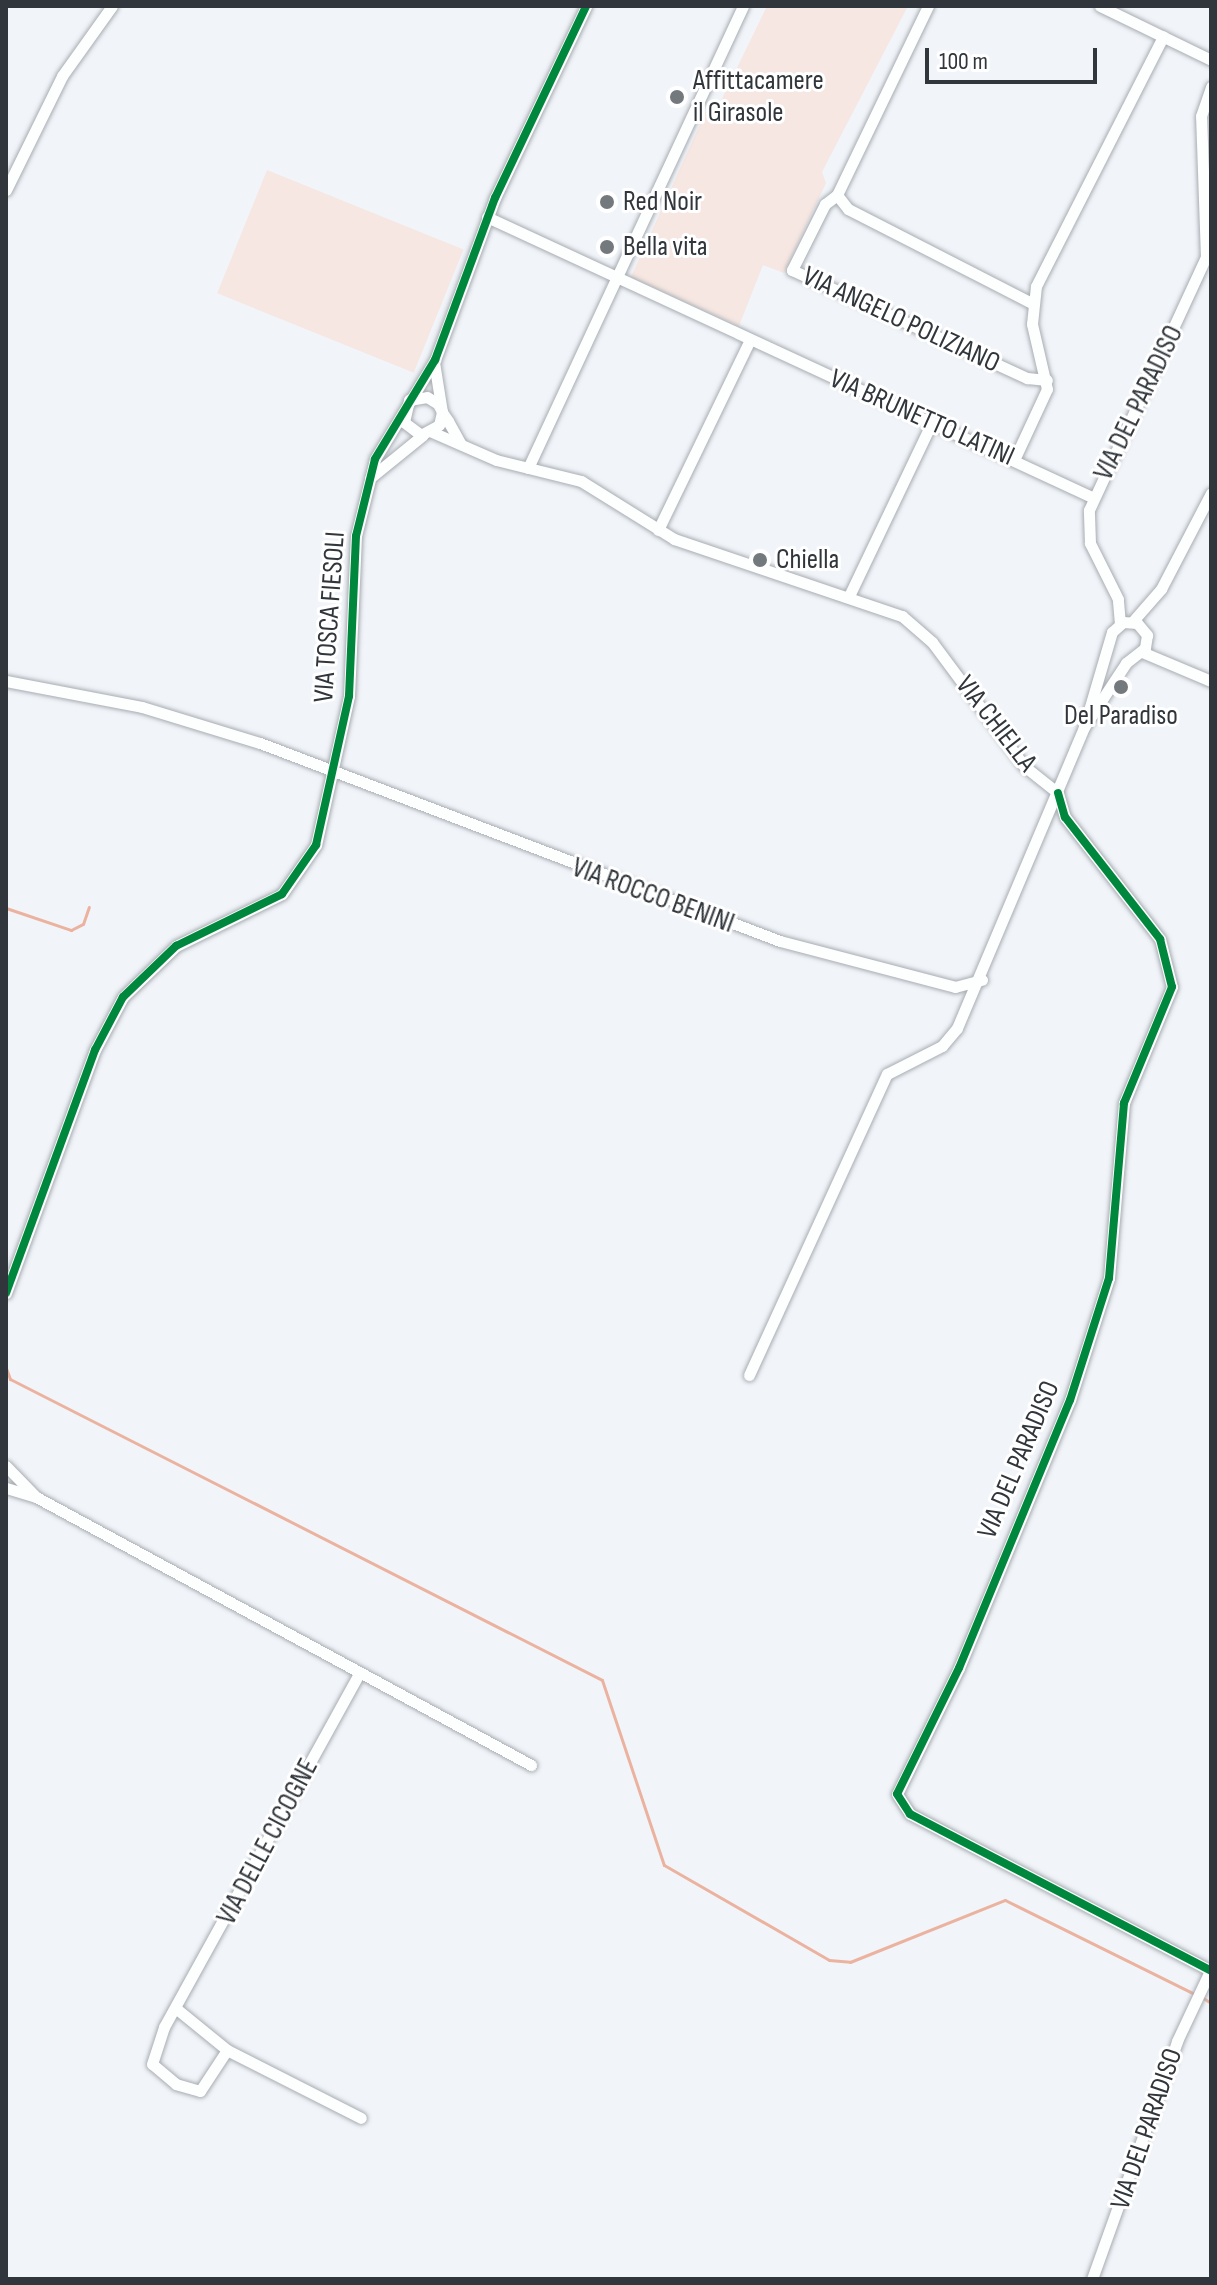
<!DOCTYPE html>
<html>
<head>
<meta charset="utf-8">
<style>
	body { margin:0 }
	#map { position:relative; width:1217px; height:2285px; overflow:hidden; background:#f1f5fa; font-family:"Sofia Sans Condensed",sans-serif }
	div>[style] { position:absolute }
	.green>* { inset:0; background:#f6e7e2; transform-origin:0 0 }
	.stream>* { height:3px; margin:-1.5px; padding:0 1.5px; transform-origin:1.5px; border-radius:1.5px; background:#ebb39f }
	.roads { filter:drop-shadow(0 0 2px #a8acb1) drop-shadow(0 0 2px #a8acb1) }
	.minor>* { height:11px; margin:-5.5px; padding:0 5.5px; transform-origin:5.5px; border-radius:5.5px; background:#fdfefe }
	.cycleway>* { height:8px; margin:-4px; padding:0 4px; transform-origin:4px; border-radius:4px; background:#00873e }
	.dots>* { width:22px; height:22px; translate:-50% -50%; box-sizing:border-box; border:4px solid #fff; border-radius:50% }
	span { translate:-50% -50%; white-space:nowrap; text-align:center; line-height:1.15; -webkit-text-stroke:6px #fff; paint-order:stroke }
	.poi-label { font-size:28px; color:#30363b }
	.left { translate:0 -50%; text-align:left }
	.street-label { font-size:28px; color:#30363b }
	.frame { position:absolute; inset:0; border:8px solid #30363b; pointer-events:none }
	.scale { position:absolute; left:925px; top:48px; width:172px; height:36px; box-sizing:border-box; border:4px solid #30363b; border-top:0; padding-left:10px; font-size:24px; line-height:28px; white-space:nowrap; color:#30363b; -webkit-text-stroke:6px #fff; paint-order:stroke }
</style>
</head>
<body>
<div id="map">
	<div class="green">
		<div style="clip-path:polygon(767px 6px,908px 6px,822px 172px,826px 183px,784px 273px,763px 265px,739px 326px,631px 277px,706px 111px,714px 115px)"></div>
		<div style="left:267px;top:170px;width:212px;height:133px;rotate:22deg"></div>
	</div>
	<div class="stream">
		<div style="left:6px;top:908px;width:69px;rotate:18.7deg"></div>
		<div style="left:71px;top:930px;width:13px;rotate:-27deg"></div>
		<div style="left:83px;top:924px;width:18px;rotate:-71deg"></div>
		<div style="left:6px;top:1368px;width:12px;rotate:70deg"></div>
		<div style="left:10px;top:1379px;width:664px;rotate:26.95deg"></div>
		<div style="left:602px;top:1680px;width:195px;rotate:71.5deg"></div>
		<div style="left:664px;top:1865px;width:190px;rotate:29.9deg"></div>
		<div style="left:829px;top:1960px;width:21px;rotate:5deg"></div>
		<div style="left:850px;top:1962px;width:167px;rotate:-21.8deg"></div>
		<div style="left:1005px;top:1900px;width:213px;rotate:26.4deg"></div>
		<div style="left:1203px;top:1998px;width:9px;rotate:32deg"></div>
	</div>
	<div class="roads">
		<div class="minor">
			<div style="left:1100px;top:6px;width:123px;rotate:25.9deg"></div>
			<div style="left:6px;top:190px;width:127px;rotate:-63.8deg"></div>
			<div style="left:62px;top:76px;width:86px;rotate:-54.5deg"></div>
			<div style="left:837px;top:195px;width:15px;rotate:143deg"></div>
			<div style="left:825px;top:204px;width:74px;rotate:116.6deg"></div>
			<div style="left:792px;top:270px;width:259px;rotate:24.7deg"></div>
			<div style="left:1027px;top:378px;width:20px;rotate:6deg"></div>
			<div style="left:837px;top:195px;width:18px;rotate:52deg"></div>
			<div style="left:848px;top:209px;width:207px;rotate:27.1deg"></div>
			<div style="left:837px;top:195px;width:210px;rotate:-64.3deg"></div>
			<div style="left:487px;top:217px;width:667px;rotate:24.84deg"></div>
			<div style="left:434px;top:362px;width:51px;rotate:80.9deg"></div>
			<div style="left:442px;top:412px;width:13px;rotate:103deg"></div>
			<div style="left:439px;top:425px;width:21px;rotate:151deg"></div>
			<div style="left:421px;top:435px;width:21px;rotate:-143deg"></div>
			<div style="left:404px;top:422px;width:23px;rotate:-77deg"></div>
			<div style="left:409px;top:400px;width:18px;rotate:-9deg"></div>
			<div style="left:427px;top:397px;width:13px;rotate:32deg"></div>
			<div style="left:438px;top:404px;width:9px;rotate:63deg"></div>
			<div style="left:442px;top:412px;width:11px;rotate:56deg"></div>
			<div style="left:448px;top:421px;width:25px;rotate:61deg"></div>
			<div style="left:432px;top:432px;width:70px;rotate:23.6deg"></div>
			<div style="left:496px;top:460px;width:88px;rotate:13.9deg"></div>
			<div style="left:581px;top:481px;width:110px;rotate:31.9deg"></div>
			<div style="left:674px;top:539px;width:241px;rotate:18.7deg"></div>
			<div style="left:902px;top:616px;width:40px;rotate:41deg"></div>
			<div style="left:932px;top:642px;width:154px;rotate:53.4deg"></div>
			<div style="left:1024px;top:766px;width:43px;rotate:38.5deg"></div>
			<div style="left:1014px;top:460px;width:78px;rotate:-65.1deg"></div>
			<div style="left:1047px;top:389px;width:67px;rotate:-103deg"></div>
			<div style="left:1032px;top:324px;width:38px;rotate:-84deg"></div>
			<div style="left:1036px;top:286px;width:280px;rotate:-63deg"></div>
			<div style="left:528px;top:468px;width:510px;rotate:-65.04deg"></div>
			<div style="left:370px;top:478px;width:68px;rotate:-39.1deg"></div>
			<div style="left:658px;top:530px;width:211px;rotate:-64.2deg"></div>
			<div style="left:850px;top:594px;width:191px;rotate:-64.5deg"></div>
			<div style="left:1133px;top:621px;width:43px;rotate:-48.8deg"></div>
			<div style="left:1161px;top:589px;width:108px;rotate:-62.5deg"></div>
			<div style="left:1120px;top:624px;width:25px;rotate:-95deg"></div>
			<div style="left:1118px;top:599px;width:63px;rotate:-116.6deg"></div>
			<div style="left:1090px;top:543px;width:33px;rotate:-92deg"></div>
			<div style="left:1089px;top:510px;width:279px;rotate:-65.2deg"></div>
			<div style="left:1206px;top:257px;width:141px;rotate:-92deg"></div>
			<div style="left:1201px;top:116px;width:31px;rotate:-71deg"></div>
			<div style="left:1142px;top:652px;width:75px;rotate:22.8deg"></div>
			<div style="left:6px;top:681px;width:138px;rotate:10.8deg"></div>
			<div style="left:142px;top:707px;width:123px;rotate:17deg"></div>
			<div style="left:260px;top:743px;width:556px;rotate:20.85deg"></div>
			<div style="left:780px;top:941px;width:181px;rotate:14.7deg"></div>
			<div style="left:955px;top:987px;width:28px;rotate:-15deg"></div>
			<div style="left:1058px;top:793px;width:25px;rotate:74deg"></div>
			<div style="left:1065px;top:817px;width:155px;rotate:52.1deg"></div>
			<div style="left:1160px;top:939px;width:49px;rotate:76deg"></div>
			<div style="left:1172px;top:987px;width:126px;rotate:112.5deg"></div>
			<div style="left:1124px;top:1103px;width:176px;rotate:94.9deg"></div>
			<div style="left:1109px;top:1278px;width:128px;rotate:107.7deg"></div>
			<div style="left:1070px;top:1400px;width:290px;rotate:112.5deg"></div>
			<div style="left:959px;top:1668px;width:140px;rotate:116.2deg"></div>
			<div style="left:897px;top:1794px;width:24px;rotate:57deg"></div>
			<div style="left:910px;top:1814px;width:339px;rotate:27.5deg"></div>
			<div style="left:6px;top:1293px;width:259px;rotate:-69.9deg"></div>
			<div style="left:95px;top:1050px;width:60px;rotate:-62.2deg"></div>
			<div style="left:123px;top:997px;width:74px;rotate:-43.9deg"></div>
			<div style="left:176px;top:946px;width:118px;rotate:-26.1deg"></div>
			<div style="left:282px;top:894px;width:60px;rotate:-55.2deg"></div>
			<div style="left:316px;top:845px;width:153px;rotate:-77.5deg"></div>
			<div style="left:349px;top:696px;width:160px;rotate:-87.5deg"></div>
			<div style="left:356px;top:536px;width:79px;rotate:-76.1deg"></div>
			<div style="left:375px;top:459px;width:116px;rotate:-58.8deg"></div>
			<div style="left:435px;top:360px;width:173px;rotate:-69.7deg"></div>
			<div style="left:495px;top:198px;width:212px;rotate:-64.6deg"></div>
			<div style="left:749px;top:1375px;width:331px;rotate:-65.4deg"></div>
			<div style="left:887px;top:1074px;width:62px;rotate:-27deg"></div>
			<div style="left:942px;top:1046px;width:23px;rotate:-50deg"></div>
			<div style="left:957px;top:1028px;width:327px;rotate:-67.1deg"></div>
			<div style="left:1084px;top:727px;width:99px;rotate:-73.6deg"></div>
			<div style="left:1112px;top:632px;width:15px;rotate:-42deg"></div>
			<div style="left:1123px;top:622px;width:14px;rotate:4deg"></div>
			<div style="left:1137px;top:623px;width:16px;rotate:50deg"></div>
			<div style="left:1147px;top:635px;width:13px;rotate:99deg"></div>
			<div style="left:1145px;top:648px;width:24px;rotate:142deg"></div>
			<div style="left:1126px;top:663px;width:77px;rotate:123.3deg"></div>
			<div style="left:6px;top:1466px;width:43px;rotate:45.9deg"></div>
			<div style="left:36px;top:1497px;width:31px;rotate:-163deg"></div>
			<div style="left:36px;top:1497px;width:563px;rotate:28.43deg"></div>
			<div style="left:178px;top:2010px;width:63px;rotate:39.2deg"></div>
			<div style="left:227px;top:2050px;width:150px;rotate:26.9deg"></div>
			<div style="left:227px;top:2050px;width:49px;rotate:123.4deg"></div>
			<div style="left:200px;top:2091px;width:25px;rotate:-164deg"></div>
			<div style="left:176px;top:2084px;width:31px;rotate:-140deg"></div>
			<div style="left:152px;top:2064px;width:39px;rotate:-72deg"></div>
			<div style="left:164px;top:2027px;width:403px;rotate:-61.1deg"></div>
			<div style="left:1092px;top:2279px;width:253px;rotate:-70.3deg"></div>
			<div style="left:1177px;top:2041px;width:77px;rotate:-64.8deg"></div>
		</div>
	</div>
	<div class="cycleway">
		<div style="left:1058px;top:793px;width:25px;rotate:74deg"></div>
		<div style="left:1065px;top:817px;width:155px;rotate:52.1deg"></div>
		<div style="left:1160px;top:939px;width:49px;rotate:76deg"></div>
		<div style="left:1172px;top:987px;width:126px;rotate:112.5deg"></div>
		<div style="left:1124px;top:1103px;width:176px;rotate:94.9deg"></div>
		<div style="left:1109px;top:1278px;width:128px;rotate:107.7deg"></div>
		<div style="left:1070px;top:1400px;width:290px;rotate:112.5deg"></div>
		<div style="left:959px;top:1668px;width:140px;rotate:116.2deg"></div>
		<div style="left:897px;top:1794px;width:24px;rotate:57deg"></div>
		<div style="left:910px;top:1814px;width:339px;rotate:27.5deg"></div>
		<div style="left:6px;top:1293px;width:259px;rotate:-69.9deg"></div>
		<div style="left:95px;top:1050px;width:60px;rotate:-62.2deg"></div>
		<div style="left:123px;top:997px;width:74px;rotate:-43.9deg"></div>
		<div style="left:176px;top:946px;width:118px;rotate:-26.1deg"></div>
		<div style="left:282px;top:894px;width:60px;rotate:-55.2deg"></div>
		<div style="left:316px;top:845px;width:153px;rotate:-77.5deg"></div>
		<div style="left:349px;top:696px;width:160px;rotate:-87.5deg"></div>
		<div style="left:356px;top:536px;width:79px;rotate:-76.1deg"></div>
		<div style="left:375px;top:459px;width:116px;rotate:-58.8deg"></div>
		<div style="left:435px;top:360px;width:173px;rotate:-69.7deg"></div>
		<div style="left:495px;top:198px;width:212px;rotate:-64.6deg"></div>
	</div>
	<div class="dots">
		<div style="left:677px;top:97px;background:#74797e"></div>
		<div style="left:607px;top:202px;background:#74797e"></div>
		<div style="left:607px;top:247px;background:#74797e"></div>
		<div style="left:760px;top:560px;background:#74797e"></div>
		<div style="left:1121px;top:687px;background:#74797e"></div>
	</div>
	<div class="poi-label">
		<span class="left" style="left:693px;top:97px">Affittacamere<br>il Girasole</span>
		<span class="left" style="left:623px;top:202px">Red Noir</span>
		<span class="left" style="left:623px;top:247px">Bella vita</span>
		<span class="left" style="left:776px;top:560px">Chiella</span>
		<span style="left:1121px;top:716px">Del Paradiso</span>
	</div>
	<div class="street-label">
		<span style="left:901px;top:320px;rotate:25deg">VIA ANGELO POLIZIANO</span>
		<span style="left:1139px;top:403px;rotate:-64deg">VIA DEL PARADISO</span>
		<span style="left:922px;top:418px;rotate:24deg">VIA BRUNETTO LATINI</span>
		<span style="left:330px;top:617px;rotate:-86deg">VIA TOSCA FIESOLI</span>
		<span style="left:996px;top:724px;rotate:52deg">VIA CHIELLA</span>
		<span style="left:653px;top:896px;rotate:20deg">VIA ROCCO BENINI</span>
		<span style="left:1019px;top:1460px;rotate:-67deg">VIA DEL PARADISO</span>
		<span style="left:268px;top:1842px;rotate:-62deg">VIA DELLE CICOGNE</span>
		<span style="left:1147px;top:2129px;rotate:-71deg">VIA DEL PARADISO</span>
	</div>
	<div class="frame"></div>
	<div class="scale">100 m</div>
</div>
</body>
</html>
